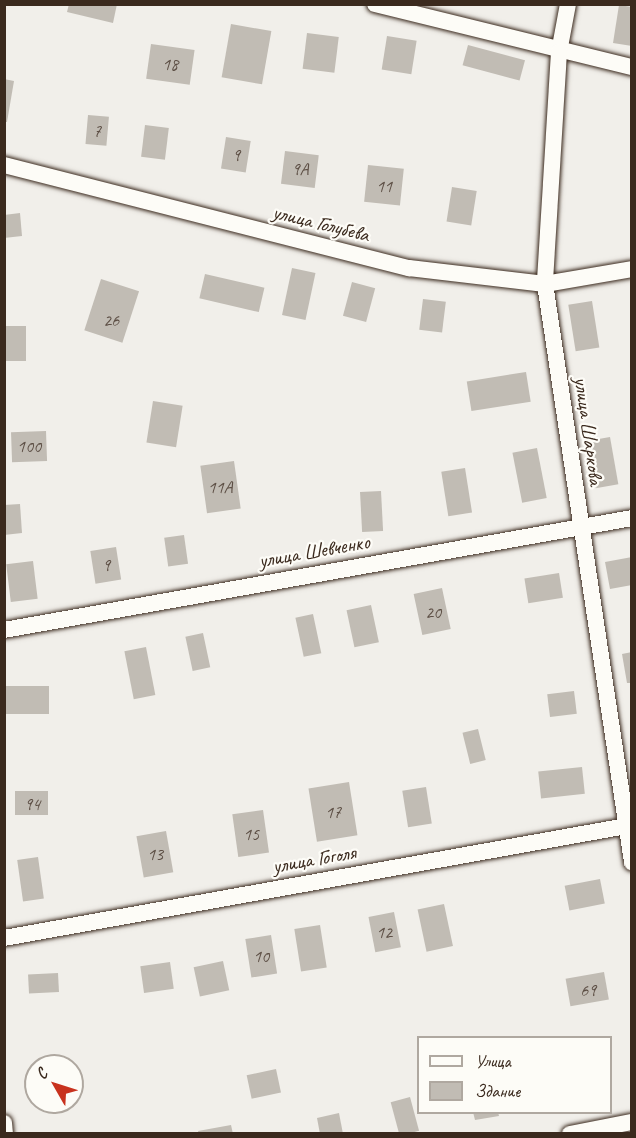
<!DOCTYPE html>
<html>
<head>
<meta charset="utf-8">
<style>
	body { margin:0 }
	#map { position:relative; width:636px; height:1138px; overflow:hidden; background:#f1efea; font-family:Caveat,sans-serif }
	div>[style] { position:absolute }
	.building>* { inset:0; background:#c1bcb4; transform-origin:0 0 }
	.roads { filter:drop-shadow(0 0 2px #3b2a1e) drop-shadow(0 0 2px #3b2a1e) }
	.minor>* { height:16px; margin:-8px; padding:0 8px; transform-origin:8px; border-radius:8px; background:#fdfcf7 }
	span { translate:-50% -50%; white-space:nowrap; text-align:center; line-height:1.15; -webkit-text-stroke:4.5px #fdfcf7; paint-order:stroke }
	.number-label { font-size:18px; color:#5c4e44 }
	.number-label span { -webkit-text-stroke-width:0 }
	.street-label { font-size:21px; color:#3b2a1e }
	.frame { position:absolute; inset:0; border:6px solid #3b2a1e; pointer-events:none }
	.legend { position:absolute; left:417px; top:1036px; width:195px; height:78px; box-sizing:border-box; background:#fdfcf7; border:2px solid #afa8a0; margin:0; padding:8px 10px; list-style:none; font-size:18px; color:#3b2a1e }
	.legend li { display:flex; align-items:center; gap:12px; height:30px }
	.legend b { width:30px; border:2px solid #afa8a0 }
	.north { position:absolute; left:24px; top:1054px; width:60px; height:60px; box-sizing:border-box; background:#fdfcf7; border:2px solid #afa8a0; border-radius:50%; rotate:309deg; font-size:16px; font-weight:700; line-height:24px; text-align:center; color:#3b2a1e }
	.north::after { content:''; display:block; margin:auto; width:21px; height:27px; background:#c8321e; clip-path:polygon(50% 0,100% 100%,50% 72%,0 100%) }
</style>
</head>
<body>
<div id="map">
	<div class="building">
		<div style="clip-path:polygon(69px 4px,117px 4px,113px 23px,67px 12px)"></div>
		<div style="clip-path:polygon(619px 5px,632px 7px,632px 46px,613px 43px)"></div>
		<div style="left:231px;top:24px;width:41px;height:54px;rotate:10deg"></div>
		<div style="left:307px;top:33px;width:32px;height:36px;rotate:7deg"></div>
		<div style="left:387px;top:36px;width:30px;height:34px;rotate:9deg"></div>
		<div style="left:151px;top:44px;width:44px;height:35px;rotate:8deg"></div>
		<div style="left:468px;top:45px;width:59px;height:21px;rotate:15deg"></div>
		<div style="clip-path:polygon(4px 79px,14px 81px,7px 122px,4px 122px)"></div>
		<div style="left:88px;top:115px;width:21px;height:29px;rotate:5deg"></div>
		<div style="left:145px;top:125px;width:24px;height:32px;rotate:7deg"></div>
		<div style="left:226px;top:137px;width:25px;height:32px;rotate:9deg"></div>
		<div style="left:285px;top:151px;width:34px;height:33px;rotate:7deg"></div>
		<div style="left:368px;top:165px;width:36px;height:37px;rotate:6deg"></div>
		<div style="left:452px;top:187px;width:25px;height:35px;rotate:9deg"></div>
		<div style="clip-path:polygon(20px 213px,22px 236px,4px 238px,4px 215px)"></div>
		<div style="left:292px;top:268px;width:24px;height:48px;rotate:12deg"></div>
		<div style="left:205px;top:274px;width:61px;height:25px;rotate:13deg"></div>
		<div style="left:101px;top:279px;width:40px;height:54px;rotate:18deg"></div>
		<div style="left:352px;top:282px;width:24px;height:35px;rotate:15deg"></div>
		<div style="left:423px;top:299px;width:23px;height:31px;rotate:7deg"></div>
		<div style="left:592px;top:301px;width:47px;height:24px;rotate:81deg"></div>
		<div style="left:4px;top:326px;width:22px;height:35px"></div>
		<div style="left:526px;top:372px;width:30px;height:60px;rotate:81deg"></div>
		<div style="left:153px;top:401px;width:30px;height:42px;rotate:9deg"></div>
		<div style="left:46px;top:431px;width:30px;height:35px;rotate:88deg"></div>
		<div style="left:610px;top:437px;width:48px;height:23px;rotate:80deg"></div>
		<div style="left:537px;top:448px;width:51px;height:25px;rotate:79deg"></div>
		<div style="left:234px;top:461px;width:48px;height:34px;rotate:82deg"></div>
		<div style="left:465px;top:468px;width:45px;height:24px;rotate:81deg"></div>
		<div style="left:381px;top:491px;width:40px;height:21px;rotate:87deg"></div>
		<div style="clip-path:polygon(20px 504px,22px 533px,4px 535px,4px 505px)"></div>
		<div style="left:184px;top:535px;width:29px;height:20px;rotate:82deg"></div>
		<div style="left:116px;top:547px;width:33px;height:26px;rotate:81deg"></div>
		<div style="clip-path:polygon(632px 557px,632px 585px,610px 589px,605px 562px)"></div>
		<div style="left:33px;top:561px;width:38px;height:27px;rotate:83deg"></div>
		<div style="left:559px;top:573px;width:25px;height:35px;rotate:81deg"></div>
		<div style="left:442px;top:588px;width:42px;height:29px;rotate:78deg"></div>
		<div style="left:371px;top:605px;width:38px;height:25px;rotate:78deg"></div>
		<div style="left:313px;top:614px;width:40px;height:18px;rotate:78deg"></div>
		<div style="left:203px;top:633px;width:35px;height:18px;rotate:78deg"></div>
		<div style="left:146px;top:647px;width:49px;height:22px;rotate:79deg"></div>
		<div style="clip-path:polygon(632px 652px,632px 683px,627px 683px,622px 654px)"></div>
		<div style="left:49px;top:686px;width:28px;height:45px;rotate:90deg"></div>
		<div style="left:574px;top:691px;width:23px;height:27px;rotate:83deg"></div>
		<div style="left:478px;top:729px;width:32px;height:16px;rotate:76deg"></div>
		<div style="left:582px;top:767px;width:27px;height:44px;rotate:84deg"></div>
		<div style="left:349px;top:782px;width:54px;height:41px;rotate:81deg"></div>
		<div style="left:426px;top:787px;width:37px;height:24px;rotate:81deg"></div>
		<div style="left:48px;top:791px;width:24px;height:33px;rotate:90deg"></div>
		<div style="left:263px;top:810px;width:43px;height:31px;rotate:82deg"></div>
		<div style="left:166px;top:831px;width:42px;height:30px;rotate:80deg"></div>
		<div style="left:38px;top:857px;width:42px;height:21px;rotate:82deg"></div>
		<div style="left:600px;top:879px;width:25px;height:36px;rotate:79deg"></div>
		<div style="left:444px;top:904px;width:43px;height:27px;rotate:78deg"></div>
		<div style="left:394px;top:912px;width:36px;height:26px;rotate:79deg"></div>
		<div style="left:320px;top:925px;width:43px;height:26px;rotate:81deg"></div>
		<div style="left:271px;top:935px;width:39px;height:26px;rotate:81deg"></div>
		<div style="left:223px;top:961px;width:30px;height:30px;rotate:78deg"></div>
		<div style="left:170px;top:962px;width:27px;height:30px;rotate:82deg"></div>
		<div style="left:604px;top:972px;width:28px;height:39px;rotate:80deg"></div>
		<div style="left:58px;top:973px;width:19px;height:30px;rotate:87deg"></div>
		<div style="left:276px;top:1069px;width:24px;height:30px;rotate:78deg"></div>
		<div style="left:410px;top:1097px;width:35px;height:20px;rotate:75deg"></div>
		<div style="clip-path:polygon(473px 1112px,498px 1112px,499px 1116px,475px 1120px)"></div>
		<div style="clip-path:polygon(339px 1113px,343px 1134px,320px 1134px,317px 1118px)"></div>
		<div style="clip-path:polygon(231px 1125px,233px 1134px,199px 1134px,198px 1131px)"></div>
	</div>
	<div class="roads">
		<div class="minor">
			<div style="left:375px;top:4px;width:265px;rotate:13.8deg"></div>
			<div style="left:568px;top:4px;width:49px;rotate:100.6deg"></div>
			<div style="left:559px;top:52px;width:232px;rotate:93.5deg"></div>
			<div style="left:545px;top:284px;width:585px;rotate:81.44deg"></div>
			<div style="left:4px;top:165px;width:418px;rotate:14.3deg"></div>
			<div style="left:409px;top:268px;width:137px;rotate:6.7deg"></div>
			<div style="left:545px;top:284px;width:88px;rotate:-9.8deg"></div>
			<div style="left:4px;top:630px;width:638px;rotate:-10.11deg"></div>
			<div style="left:4px;top:938px;width:638px;rotate:-10.2deg"></div>
			<div style="left:4px;top:1123px;width:11px;rotate:85deg"></div>
			<div style="left:570px;top:1134px;width:63px;rotate:-11deg"></div>
		</div>
	</div>
	<div class="number-label">
		<span style="left:170px;top:64px">18</span>
		<span style="left:97px;top:131px">7</span>
		<span style="left:236px;top:155px">9</span>
		<span style="left:300px;top:169px">9А</span>
		<span style="left:384px;top:186px">11</span>
		<span style="left:111px;top:320px">26</span>
		<span style="left:29px;top:446px">100</span>
		<span style="left:220px;top:487px">11А</span>
		<span style="left:106px;top:565px">9</span>
		<span style="left:433px;top:612px">20</span>
		<span style="left:32px;top:804px">94</span>
		<span style="left:333px;top:812px">17</span>
		<span style="left:251px;top:834px">15</span>
		<span style="left:155px;top:854px">13</span>
		<span style="left:384px;top:932px">12</span>
		<span style="left:261px;top:956px">10</span>
		<span style="left:588px;top:990px">69</span>
	</div>
	<div class="street-label">
		<span style="left:321px;top:223px;rotate:14deg">улица Голубева</span>
		<span style="left:589px;top:431px;rotate:82deg">улица Шаркова</span>
		<span style="left:314px;top:551px;rotate:-10deg">улица Шевченко</span>
		<span style="left:314px;top:859px;rotate:-10deg">улица Гоголя</span>
	</div>
	<div class="frame"></div>
	<ul class="legend">
	<li><b style="height:8px;background:#fdfcf7"></b>Улица</li>
	<li><b style="height:16px;background:#c1bcb4"></b>Здание</li>
	</ul>
	<div class="north">С</div>
</div>
</body>
</html>
